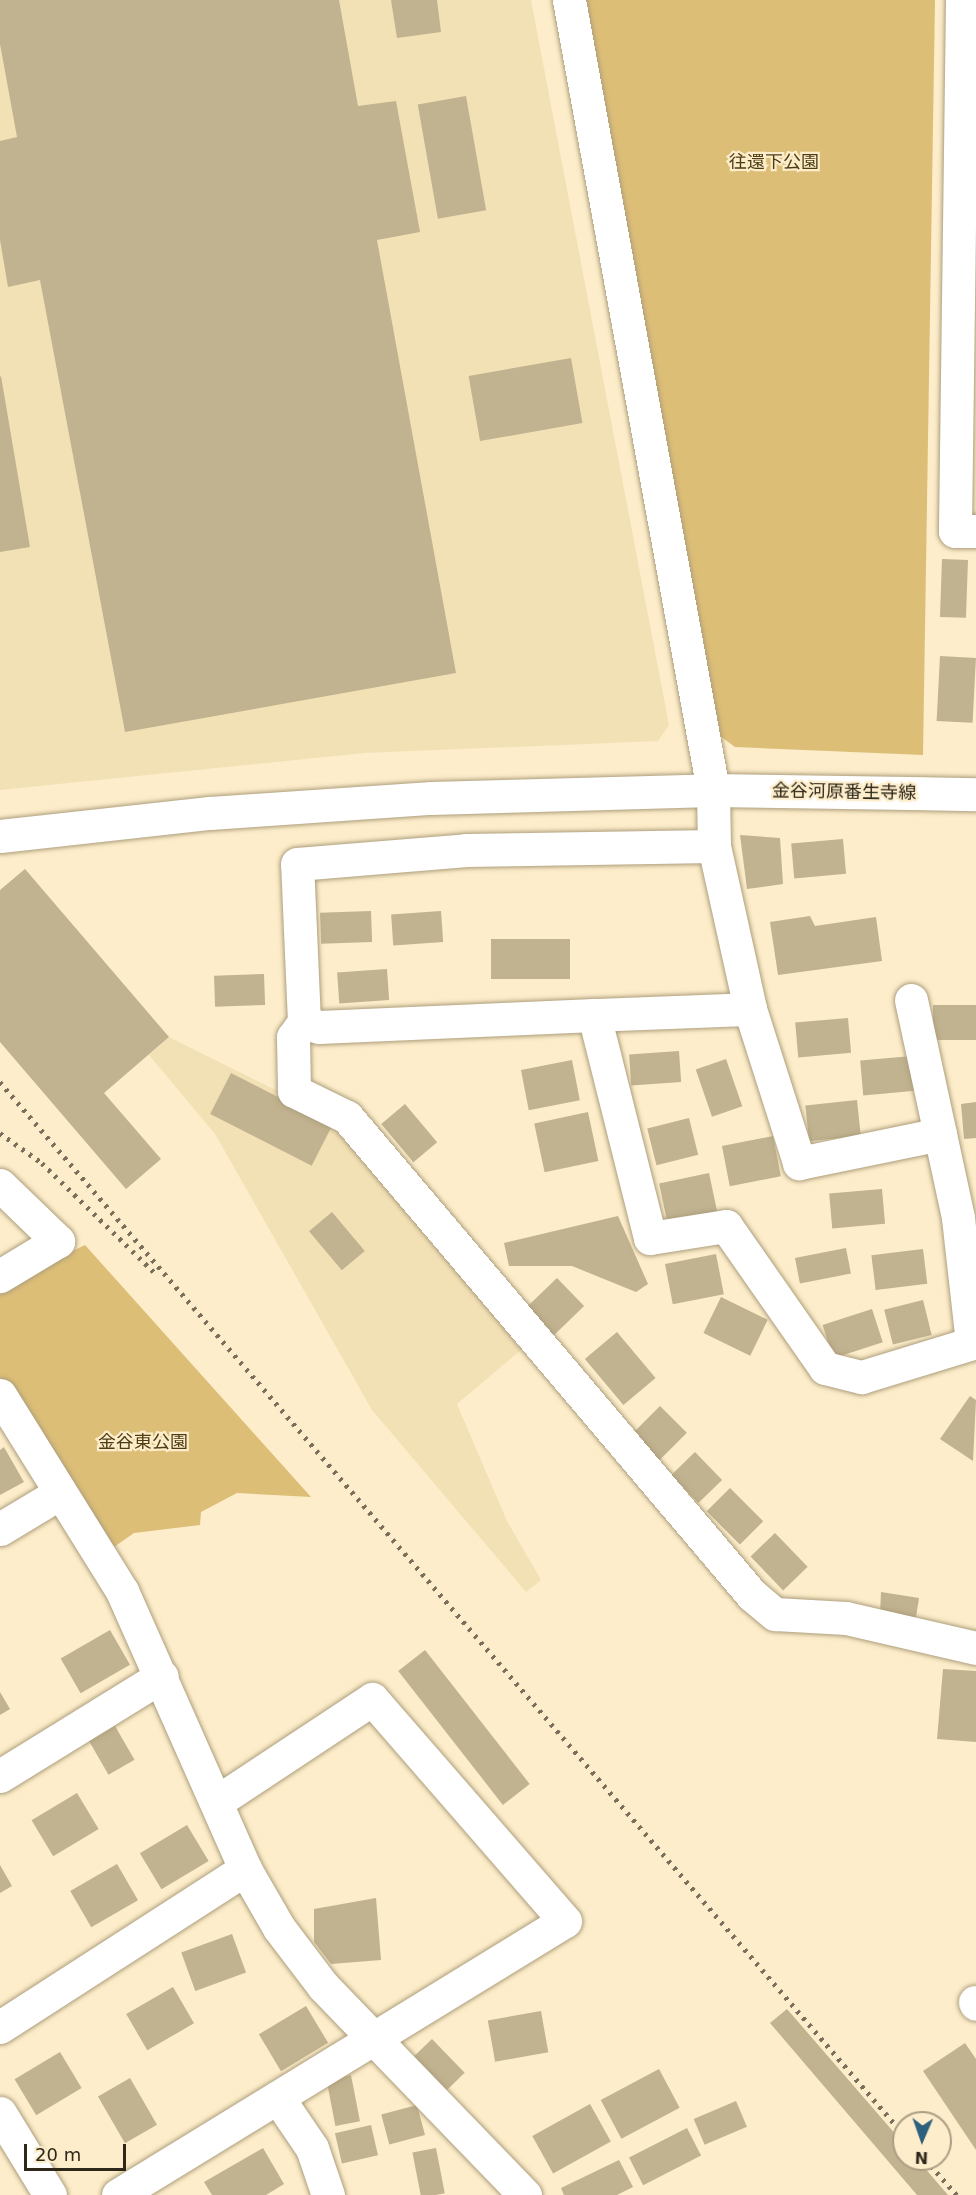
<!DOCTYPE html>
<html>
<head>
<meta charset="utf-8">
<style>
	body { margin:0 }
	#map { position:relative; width:976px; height:2195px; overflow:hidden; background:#fdedca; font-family:"DejaVu Sans","Noto Sans JP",sans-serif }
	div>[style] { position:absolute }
	.built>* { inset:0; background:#f3e1b6 }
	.green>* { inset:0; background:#dcbe77 }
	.building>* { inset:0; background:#c1b290; transform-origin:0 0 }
	.roads { filter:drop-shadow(0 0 2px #ad9e7d) drop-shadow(0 0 2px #ad9e7d) }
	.street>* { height:33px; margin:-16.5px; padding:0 16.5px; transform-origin:16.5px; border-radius:16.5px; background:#fff }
	.secondary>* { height:33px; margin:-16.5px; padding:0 16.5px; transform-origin:16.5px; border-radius:16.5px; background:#fff }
	.rail>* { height:4.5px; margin-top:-2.25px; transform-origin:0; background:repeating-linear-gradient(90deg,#796f5a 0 3px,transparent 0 9px) }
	span { translate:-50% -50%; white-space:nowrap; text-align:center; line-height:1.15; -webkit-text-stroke:4.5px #fdedca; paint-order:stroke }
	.park-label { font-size:18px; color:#4e3d13 }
	.street-label { font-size:18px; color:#2e281b }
	.north { position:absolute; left:892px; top:2111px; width:60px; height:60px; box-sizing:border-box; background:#fdedca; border:2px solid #aa9e84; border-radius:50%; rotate:182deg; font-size:16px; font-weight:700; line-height:24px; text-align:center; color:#2e281b }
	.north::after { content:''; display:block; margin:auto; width:21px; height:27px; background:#2e607e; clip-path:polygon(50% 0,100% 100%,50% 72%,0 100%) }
	.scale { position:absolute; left:24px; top:2144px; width:102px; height:27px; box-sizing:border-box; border:3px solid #2e281b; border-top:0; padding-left:8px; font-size:18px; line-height:21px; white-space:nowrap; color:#2e281b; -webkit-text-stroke:4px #fdedca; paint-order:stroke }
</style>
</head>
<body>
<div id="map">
	<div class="built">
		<div style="clip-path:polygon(0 0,531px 0,669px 725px,658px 741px,365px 753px,0 790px)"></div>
		<div style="clip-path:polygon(169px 1037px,344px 1124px,527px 1345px,457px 1404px,507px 1521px,541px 1580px,526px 1592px,372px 1410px,215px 1134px,149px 1055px)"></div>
	</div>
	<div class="green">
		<div style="clip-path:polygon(583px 0,935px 0,923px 755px,735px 747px,716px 733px)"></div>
		<div style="clip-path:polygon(85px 1245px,311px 1497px,237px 1493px,201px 1512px,200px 1525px,134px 1533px,107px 1552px,0 1378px,0 1286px)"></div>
	</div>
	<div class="building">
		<div style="clip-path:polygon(0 0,339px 0,358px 106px,396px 101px,420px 232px,377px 240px,456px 673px,125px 732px,40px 280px,8px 287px,0 240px,0 141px,17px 137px,0 44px)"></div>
		<div style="clip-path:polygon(391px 0,437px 0,441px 32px,397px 38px)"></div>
		<div style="left:466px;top:96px;width:116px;height:49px;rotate:80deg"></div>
		<div style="left:571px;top:358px;width:66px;height:104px;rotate:80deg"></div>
		<div style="clip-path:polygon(1px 376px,30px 547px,0 552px,0 377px)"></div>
		<div style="left:942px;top:559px;width:26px;height:58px;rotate:2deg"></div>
		<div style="left:940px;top:656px;width:36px;height:65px;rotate:3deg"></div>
		<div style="clip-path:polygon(740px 835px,780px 838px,783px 884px,747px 889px)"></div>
		<div style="left:843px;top:839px;width:35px;height:52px;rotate:85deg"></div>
		<div style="clip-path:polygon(25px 869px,169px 1037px,104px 1093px,161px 1159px,126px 1189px,0 1042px,0 890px)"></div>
		<div style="left:371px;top:911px;width:31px;height:51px;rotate:88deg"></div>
		<div style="left:441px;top:911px;width:31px;height:50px;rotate:86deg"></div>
		<div style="clip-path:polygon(810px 916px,815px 926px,876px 917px,882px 961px,778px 975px,770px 922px)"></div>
		<div style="left:570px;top:939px;width:40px;height:79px;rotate:90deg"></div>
		<div style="left:387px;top:969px;width:31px;height:50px;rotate:86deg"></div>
		<div style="left:264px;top:974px;width:31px;height:50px;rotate:88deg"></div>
		<div style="left:976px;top:1005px;width:35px;height:43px;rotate:90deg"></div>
		<div style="left:848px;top:1018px;width:35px;height:53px;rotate:85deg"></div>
		<div style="left:679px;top:1051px;width:31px;height:50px;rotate:86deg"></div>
		<div style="left:912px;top:1056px;width:35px;height:52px;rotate:85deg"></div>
		<div style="left:726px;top:1059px;width:50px;height:32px;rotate:71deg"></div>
		<div style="left:572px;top:1060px;width:41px;height:52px;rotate:79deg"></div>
		<div style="left:231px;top:1073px;width:114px;height:46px;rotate:27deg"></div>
		<div style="left:857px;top:1100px;width:36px;height:52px;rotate:84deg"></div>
		<div style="clip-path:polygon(976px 1102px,976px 1138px,964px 1139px,961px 1104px)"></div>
		<div style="left:405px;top:1104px;width:50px;height:31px;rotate:50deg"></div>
		<div style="left:588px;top:1112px;width:50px;height:55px;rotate:78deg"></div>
		<div style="left:689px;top:1118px;width:38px;height:43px;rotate:76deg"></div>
		<div style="left:773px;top:1136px;width:41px;height:52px;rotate:79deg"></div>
		<div style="left:709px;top:1173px;width:40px;height:51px;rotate:78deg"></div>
		<div style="left:882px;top:1189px;width:35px;height:53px;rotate:85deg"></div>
		<div style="left:332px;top:1212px;width:51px;height:30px;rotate:50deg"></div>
		<div style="clip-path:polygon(618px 1216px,648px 1284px,636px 1292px,572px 1266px,509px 1266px,504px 1243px)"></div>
		<div style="left:846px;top:1248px;width:26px;height:52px;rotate:79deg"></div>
		<div style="left:923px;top:1249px;width:35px;height:52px;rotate:83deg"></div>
		<div style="left:716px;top:1254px;width:41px;height:52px;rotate:79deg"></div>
		<div style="left:557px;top:1278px;width:39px;height:43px;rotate:46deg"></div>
		<div style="left:721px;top:1297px;width:52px;height:40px;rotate:26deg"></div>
		<div style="left:923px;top:1300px;width:36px;height:40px;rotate:76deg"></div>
		<div style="left:872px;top:1309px;width:35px;height:52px;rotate:72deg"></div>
		<div style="left:617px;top:1332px;width:60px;height:42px;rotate:50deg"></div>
		<div style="clip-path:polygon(970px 1396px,976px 1400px,973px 1461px,940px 1439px)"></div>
		<div style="left:660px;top:1406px;width:38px;height:42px;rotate:45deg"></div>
		<div style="clip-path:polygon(4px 1447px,24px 1482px,0 1495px,0 1450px)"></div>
		<div style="left:695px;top:1452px;width:39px;height:33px;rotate:46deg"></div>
		<div style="left:730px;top:1488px;width:47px;height:33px;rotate:45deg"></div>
		<div style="left:775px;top:1533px;width:47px;height:34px;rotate:46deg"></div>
		<div style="clip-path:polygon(881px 1592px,919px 1598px,915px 1624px,880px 1616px)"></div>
		<div style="left:110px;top:1630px;width:40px;height:57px;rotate:60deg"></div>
		<div style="left:425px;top:1650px;width:170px;height:34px;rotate:52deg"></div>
		<div style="clip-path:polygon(943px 1669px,976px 1671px,976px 1742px,937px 1739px)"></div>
		<div style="clip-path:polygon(0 1692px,10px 1709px,0 1715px)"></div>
		<div style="left:115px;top:1726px;width:39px;height:30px;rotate:60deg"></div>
		<div style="left:77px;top:1793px;width:42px;height:53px;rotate:59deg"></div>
		<div style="left:187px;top:1825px;width:42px;height:55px;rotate:59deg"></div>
		<div style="left:117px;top:1864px;width:42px;height:54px;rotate:60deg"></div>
		<div style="clip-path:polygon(0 1865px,12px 1886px,0 1893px)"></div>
		<div style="clip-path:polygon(376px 1898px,381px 1960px,331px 1964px,314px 1942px,314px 1909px)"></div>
		<div style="left:232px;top:1934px;width:41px;height:54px;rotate:70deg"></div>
		<div style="left:173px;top:1987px;width:42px;height:54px;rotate:60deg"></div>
		<div style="left:306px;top:2006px;width:43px;height:55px;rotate:59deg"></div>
		<div style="clip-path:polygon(787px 2009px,904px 2144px,904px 2159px,917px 2159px,948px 2195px,917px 2195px,770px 2023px)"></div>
		<div style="left:541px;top:2011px;width:42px;height:54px;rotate:80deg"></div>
		<div style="left:432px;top:2039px;width:47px;height:25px;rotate:46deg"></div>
		<div style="clip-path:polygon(965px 2043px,976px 2059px,976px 2150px,923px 2071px)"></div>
		<div style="left:60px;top:2052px;width:42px;height:53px;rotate:59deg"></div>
		<div style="left:659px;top:2069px;width:44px;height:66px;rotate:62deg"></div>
		<div style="left:351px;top:2075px;width:47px;height:25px;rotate:79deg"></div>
		<div style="left:130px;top:2078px;width:54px;height:37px;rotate:60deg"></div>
		<div style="left:736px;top:2101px;width:28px;height:46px;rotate:67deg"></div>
		<div style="left:590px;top:2104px;width:43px;height:66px;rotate:61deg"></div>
		<div style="left:417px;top:2105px;width:31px;height:37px;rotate:75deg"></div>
		<div style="left:371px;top:2125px;width:31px;height:37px;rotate:77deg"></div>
		<div style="left:687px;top:2128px;width:31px;height:65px;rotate:63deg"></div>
		<div style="clip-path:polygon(263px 2148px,284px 2184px,266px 2195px,212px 2195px,204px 2182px)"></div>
		<div style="left:436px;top:2148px;width:46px;height:24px;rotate:79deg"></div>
		<div style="clip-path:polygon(619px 2160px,633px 2187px,617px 2195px,564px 2195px,561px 2188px)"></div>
	</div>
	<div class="roads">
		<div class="street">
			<div style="left:962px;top:0;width:531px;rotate:90.76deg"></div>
			<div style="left:955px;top:531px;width:21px"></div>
			<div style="left:713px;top:790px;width:56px;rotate:89deg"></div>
			<div style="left:714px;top:846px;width:167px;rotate:77.5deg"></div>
			<div style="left:750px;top:1009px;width:162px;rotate:72.3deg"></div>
			<div style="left:799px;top:1163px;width:144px;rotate:-11.6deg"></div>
			<div style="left:911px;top:1000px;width:223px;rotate:77.8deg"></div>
			<div style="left:958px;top:1218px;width:126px;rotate:83.6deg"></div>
			<div style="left:750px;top:1009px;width:156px;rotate:177.8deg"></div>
			<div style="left:594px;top:1015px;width:230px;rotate:75.9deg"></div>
			<div style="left:650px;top:1238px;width:77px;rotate:-9deg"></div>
			<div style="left:726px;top:1226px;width:173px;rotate:55.1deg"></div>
			<div style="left:825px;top:1368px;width:38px;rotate:14deg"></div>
			<div style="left:862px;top:1377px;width:119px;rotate:-17.1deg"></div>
			<div style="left:594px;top:1015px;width:275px;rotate:177.5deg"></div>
			<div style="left:319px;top:1027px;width:16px;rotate:-162deg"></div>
			<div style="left:304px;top:1022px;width:158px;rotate:-92.5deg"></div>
			<div style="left:297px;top:864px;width:170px;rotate:-4.7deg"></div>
			<div style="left:466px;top:850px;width:248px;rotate:-0.9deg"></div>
			<div style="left:304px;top:1022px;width:19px;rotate:126deg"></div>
			<div style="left:293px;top:1037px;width:54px;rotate:88.9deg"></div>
			<div style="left:294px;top:1091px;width:59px;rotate:26.1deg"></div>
			<div style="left:347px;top:1117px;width:627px;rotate:49.73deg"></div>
			<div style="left:752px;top:1595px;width:30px;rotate:40deg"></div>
			<div style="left:775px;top:1614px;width:71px;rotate:3.2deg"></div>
			<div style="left:846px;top:1618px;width:133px;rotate:13deg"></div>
			<div style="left:0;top:1185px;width:81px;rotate:44deg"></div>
			<div style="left:58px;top:1241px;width:68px;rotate:148.9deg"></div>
			<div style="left:0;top:1395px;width:231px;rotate:58.1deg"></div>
			<div style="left:122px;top:1591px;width:304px;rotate:66.1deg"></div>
			<div style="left:245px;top:1869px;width:68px;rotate:60deg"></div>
			<div style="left:279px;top:1928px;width:73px;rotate:52.8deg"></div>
			<div style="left:323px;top:1986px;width:291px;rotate:46deg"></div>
			<div style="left:0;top:1529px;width:70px;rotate:-31deg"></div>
			<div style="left:0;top:1776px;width:190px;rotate:-31.7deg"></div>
			<div style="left:0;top:2027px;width:292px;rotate:-32.8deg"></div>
			<div style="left:278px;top:2098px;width:60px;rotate:55.8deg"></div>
			<div style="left:312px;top:2148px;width:50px;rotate:71.2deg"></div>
			<div style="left:0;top:2113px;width:96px;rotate:58.6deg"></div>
			<div style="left:118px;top:2195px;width:524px;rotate:-31.51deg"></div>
			<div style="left:565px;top:1921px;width:294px;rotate:-131deg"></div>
			<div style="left:372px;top:1699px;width:185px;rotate:146.5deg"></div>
		</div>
		<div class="secondary">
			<div style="left:569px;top:0;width:803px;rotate:79.67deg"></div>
			<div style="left:0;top:836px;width:211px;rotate:-6.3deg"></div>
			<div style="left:210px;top:813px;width:222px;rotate:-3.9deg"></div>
			<div style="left:431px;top:798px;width:282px;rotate:-1.6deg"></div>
			<div style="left:713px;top:790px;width:263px;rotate:0.9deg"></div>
			<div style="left:975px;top:2002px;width:2px;rotate:63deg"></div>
		</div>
	</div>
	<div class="rail">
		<div style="left:0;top:1082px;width:1388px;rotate:49.35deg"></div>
		<div style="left:0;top:1133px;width:52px;rotate:35.5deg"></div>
		<div style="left:42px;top:1163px;width:156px;rotate:44.2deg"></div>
		<div style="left:925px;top:2159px;width:48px;rotate:48.4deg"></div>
	</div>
	<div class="park-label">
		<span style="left:774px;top:162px">往還下公園</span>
		<span style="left:143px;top:1442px">金谷東公園</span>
	</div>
	<div class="street-label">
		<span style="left:844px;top:792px;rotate:1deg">金谷河原番生寺線</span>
	</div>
	<div class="north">N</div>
	<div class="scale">20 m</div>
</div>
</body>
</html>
